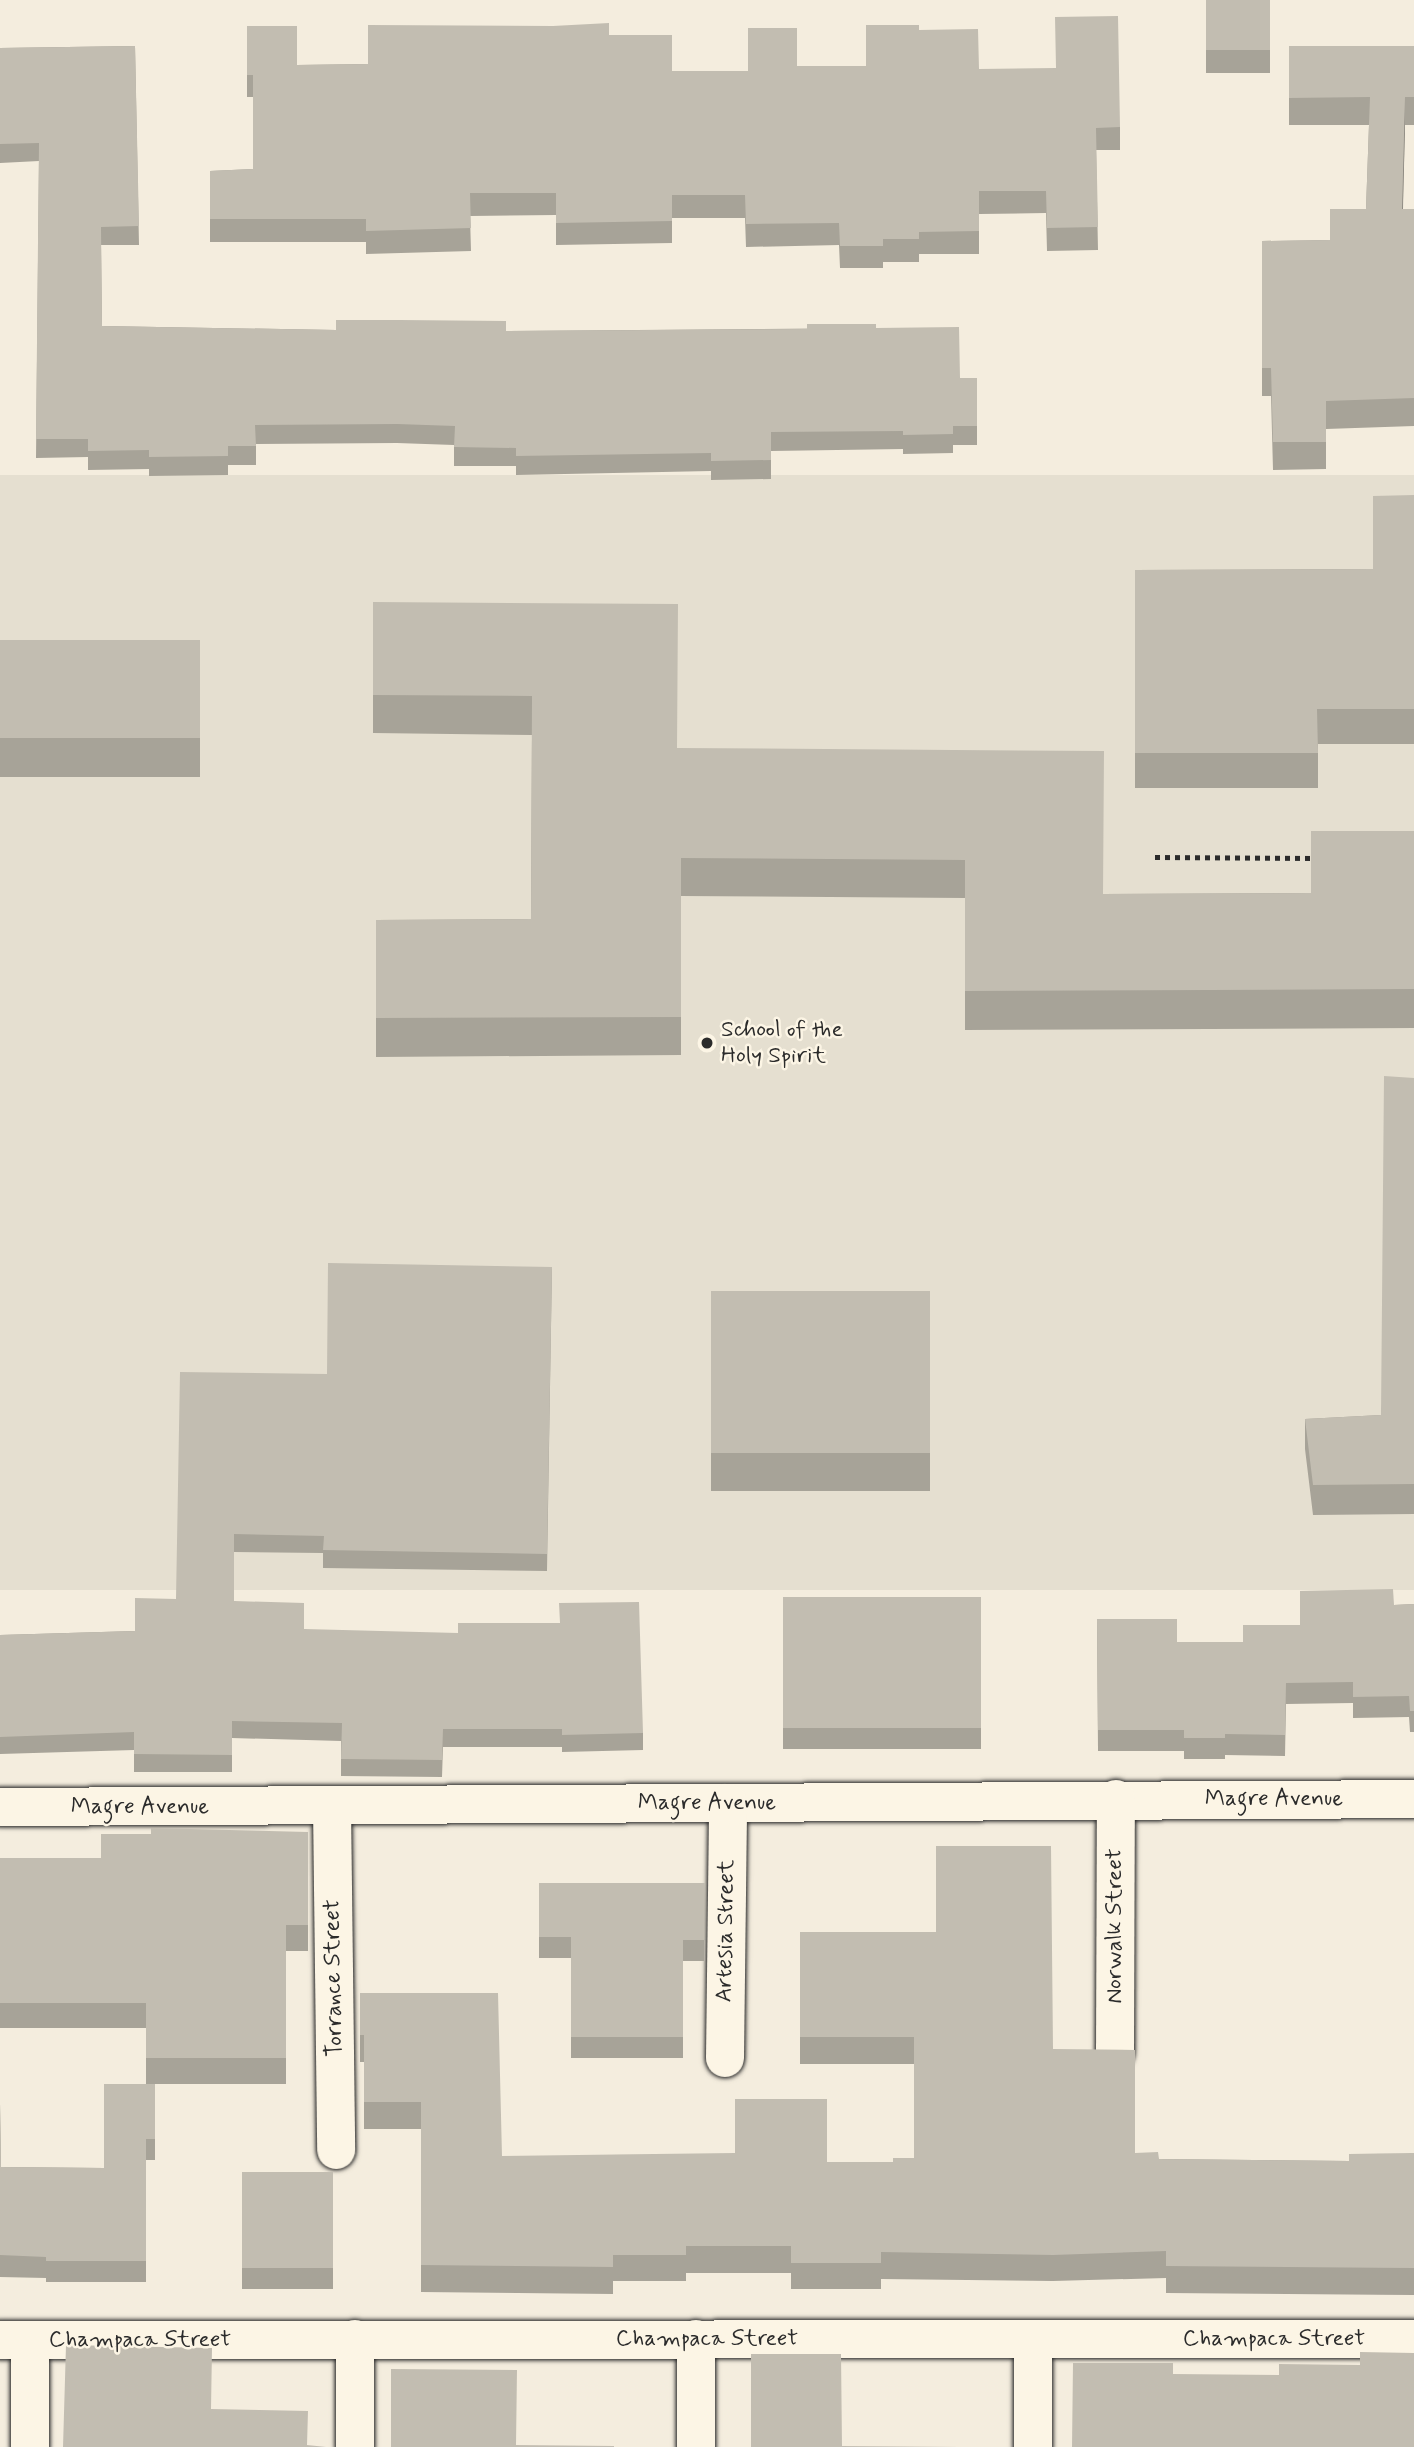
<!DOCTYPE html>
<html>
<head>
<meta charset="utf-8">
<style>
	body { margin:0 }
	#map { position:relative; width:1414px; height:2447px; overflow:hidden; background:#f4edde; font-family:Mynerve,sans-serif }
	div>[style] { position:absolute }
	.built>* { inset:0; background:#e5dfd0; transform-origin:0 0 }
	.path>* { height:4.5px; margin-top:-2.25px; transform-origin:0; background:repeating-linear-gradient(90deg,#2b2b2b 0 5px,transparent 0 10px) }
	.roads { filter:drop-shadow(0 0 2px #2b2b2b) drop-shadow(0 0 2px #2b2b2b) }
	.minor>* { height:38px; margin:-19px; padding:0 19px; transform-origin:19px; border-radius:19px; background:#fcf5e5 }
	.wall>* { inset:0; background:#a7a398; transform-origin:0 0 }
	.shaded-wall>* { inset:0; background:#88847c }
	.building>* { inset:0; background:#c2bdb1; transform-origin:0 0 }
	.dots>* { width:19px; height:19px; translate:-50% -50%; box-sizing:border-box; border:4px solid #fcf5e5; border-radius:50% }
	span { translate:-50% -50%; white-space:nowrap; text-align:center; line-height:1.15; -webkit-text-stroke:5px #fcf5e5; paint-order:stroke }
	.poi-label { font-size:23px; color:#2b2b2b }
	.left { translate:0 -50%; text-align:left }
	.street-label { font-size:23px; color:#2b2b2b }
</style>
</head>
<body>
<div id="map">
	<div class="built">
		<div style="left:1414px;top:475px;width:1115px;height:1414px;rotate:90deg"></div>
	</div>
	<div class="path">
		<div style="left:1155px;top:857px;width:160px;rotate:0.4deg"></div>
	</div>
	<div class="roads">
		<div class="minor">
			<div style="left:332px;top:1806px;width:344px;rotate:89.3deg"></div>
			<div style="left:0;top:1807px;width:1414px;rotate:-0.32deg"></div>
			<div style="left:1115px;top:2052px;width:253px;rotate:-89.8deg"></div>
			<div style="left:725px;top:2058px;width:255px;rotate:-89.3deg"></div>
			<div style="left:355px;top:2339px;width:108px;rotate:90deg"></div>
			<div style="left:696px;top:2339px;width:108px;rotate:90deg"></div>
			<div style="left:0;top:2340px;width:1414px;rotate:-0.04deg"></div>
			<div style="left:30px;top:2447px;width:107px;rotate:-90deg"></div>
			<div style="left:1033px;top:2447px;width:108px;rotate:-90deg"></div>
		</div>
	</div>
	<div class="wall">
		<div style="left:1206px;top:0;width:64px;height:73px"></div>
		<div style="clip-path:polygon(247px 26px,297px 65px,368px 64px,609px 35px,672px 71px,748px 71px,797px 66px,866px 66px,919px 30px,979px 69px,1120px 127px,1120px 150px,1096px 150px,1098px 250px,1047px 251px,1046px 213px,979px 214px,979px 254px,919px 254px,919px 262px,883px 262px,883px 268px,840px 268px,839px 245px,746px 247px,745px 218px,672px 218px,672px 243px,556px 245px,556px 215px,470px 216px,471px 251px,366px 254px,366px 242px,210px 242px,210px 171px,253px 169px,253px 97px,247px 97px)"></div>
		<div style="clip-path:polygon(135px 46px,139px 245px,101px 245px,102px 326px,336px 330px,506px 331px,876px 328px,960px 378px,977px 378px,977px 445px,953px 445px,953px 453px,903px 454px,903px 449px,771px 451px,771px 479px,711px 480px,711px 471px,516px 475px,516px 466px,454px 466px,454px 445px,397px 443px,256px 444px,256px 465px,228px 465px,228px 475px,149px 476px,149px 469px,88px 470px,88px 457px,36px 458px,39px 161px,0 163px,0 48px)"></div>
		<div style="clip-path:polygon(1289px 46px,1414px 46px,1414px 125px,1405px 125px,1403px 209px,1414px 209px,1414px 426px,1326px 429px,1326px 469px,1273px 470px,1271px 396px,1262px 396px,1262px 241px,1330px 240px,1366px 209px,1369px 125px,1289px 125px)"></div>
		<div style="clip-path:polygon(1414px 495px,1414px 744px,1318px 744px,1318px 788px,1135px 788px,1135px 570px,1373px 569px)"></div>
		<div style="clip-path:polygon(373px 602px,677px 748px,1103px 894px,1311px 893px,1414px 831px,1414px 1028px,965px 1030px,965px 898px,681px 896px,681px 1055px,376px 1057px,376px 920px,531px 919px,532px 735px,373px 733px)"></div>
		<div style="left:0;top:640px;width:200px;height:137px"></div>
		<div style="clip-path:polygon(1414px 1078px,1414px 1514px,1313px 1515px,1305px 1449px,1305px 1419px,1381px 1415px)"></div>
		<div style="clip-path:polygon(552px 1267px,547px 1571px,323px 1568px,323px 1553px,234px 1552px,234px 1601px,304px 1629px,643px 1733px,643px 1750px,562px 1752px,562px 1747px,443px 1747px,442px 1777px,341px 1776px,341px 1741px,232px 1738px,232px 1772px,134px 1772px,134px 1750px,0 1754px,0 1635px,135px 1631px,176px 1599px,327px 1374px)"></div>
		<div style="left:930px;top:1291px;width:200px;height:219px;rotate:90deg"></div>
		<div style="left:783px;top:1597px;width:198px;height:152px"></div>
		<div style="clip-path:polygon(1414px 1604px,1414px 1732px,1410px 1732px,1409px 1717px,1353px 1718px,1353px 1703px,1286px 1704px,1285px 1756px,1225px 1755px,1225px 1759px,1184px 1759px,1184px 1751px,1098px 1751px,1097px 1619px,1177px 1642px,1243px 1642px,1300px 1625px,1394px 1605px)"></div>
		<div style="clip-path:polygon(308px 1832px,308px 1951px,286px 1951px,286px 2084px,146px 2084px,146px 2028px,0 2028px,0 1858px,101px 1858px)"></div>
		<div style="clip-path:polygon(539px 1883px,705px 1883px,704px 1961px,683px 1961px,683px 2058px,571px 2058px,571px 1958px,539px 1958px)"></div>
		<div style="clip-path:polygon(800px 1932px,1053px 2049px,1135px 2153px,1159px 2159px,1349px 2161px,1414px 2153px,1414px 2295px,1166px 2293px,1166px 2278px,1053px 2281px,881px 2279px,881px 2289px,791px 2289px,791px 2273px,686px 2273px,686px 2281px,613px 2281px,613px 2294px,421px 2292px,421px 2129px,364px 2129px,364px 2062px,360px 2062px,360px 1993px,502px 2156px,827px 2162px,893px 2162px,914px 2158px,914px 2064px,800px 2064px)"></div>
		<div style="clip-path:polygon(155px 2084px,155px 2160px,146px 2160px,146px 2282px,46px 2282px,46px 2278px,0 2277px,0 2103px,1px 2167px,104px 2168px)"></div>
		<div style="left:242px;top:2172px;width:91px;height:117px"></div>
	</div>
	<div class="shaded-wall">
		<div style="clip-path:polygon(1405px 97px,1405px 125px,1402px 237px,1402px 209px)"></div>
	</div>
	<div class="building">
		<div style="left:1206px;top:0;width:64px;height:50px"></div>
		<div style="clip-path:polygon(1118px 16px,1120px 127px,1096px 128px,1098px 227px,1047px 228px,1046px 191px,979px 191px,979px 231px,919px 232px,919px 239px,883px 239px,883px 246px,840px 246px,839px 223px,746px 224px,745px 195px,672px 195px,672px 221px,556px 223px,556px 193px,470px 193px,471px 228px,366px 231px,366px 219px,210px 219px,210px 171px,253px 169px,253px 75px,247px 75px,247px 26px,297px 26px,297px 65px,368px 64px,368px 25px,553px 26px,609px 23px,609px 35px,672px 35px,672px 71px,748px 71px,748px 28px,797px 28px,797px 66px,866px 66px,866px 25px,919px 25px,919px 30px,978px 29px,979px 69px,1056px 68px,1055px 17px)"></div>
		<div style="clip-path:polygon(135px 46px,139px 226px,101px 227px,102px 326px,336px 330px,336px 320px,400px 320px,506px 321px,506px 331px,807px 329px,807px 324px,876px 324px,876px 328px,959px 327px,960px 378px,977px 378px,977px 426px,953px 426px,953px 434px,903px 435px,903px 431px,771px 432px,771px 460px,711px 461px,711px 453px,516px 456px,516px 448px,454px 447px,455px 426px,397px 424px,255px 425px,256px 446px,228px 446px,228px 456px,149px 457px,149px 450px,88px 451px,88px 439px,36px 439px,39px 143px,0 144px,0 48px)"></div>
		<div style="clip-path:polygon(1289px 46px,1414px 46px,1414px 97px,1405px 97px,1402px 209px,1414px 209px,1414px 398px,1326px 401px,1326px 442px,1273px 442px,1271px 368px,1262px 368px,1262px 241px,1330px 240px,1330px 209px,1366px 209px,1370px 97px,1289px 98px)"></div>
		<div style="clip-path:polygon(1414px 495px,1414px 709px,1317px 709px,1318px 753px,1135px 753px,1135px 570px,1373px 569px,1373px 496px)"></div>
		<div style="clip-path:polygon(373px 602px,678px 604px,677px 748px,1104px 751px,1103px 894px,1311px 893px,1311px 831px,1414px 831px,1414px 989px,965px 991px,965px 860px,681px 858px,681px 1017px,376px 1018px,376px 920px,531px 919px,532px 696px,373px 695px)"></div>
		<div style="left:0;top:640px;width:200px;height:98px"></div>
		<div style="clip-path:polygon(1384px 1076px,1414px 1078px,1414px 1484px,1313px 1485px,1305px 1419px,1381px 1415px)"></div>
		<div style="clip-path:polygon(328px 1263px,552px 1267px,547px 1554px,323px 1550px,324px 1536px,234px 1534px,234px 1601px,304px 1603px,304px 1629px,458px 1633px,458px 1623px,560px 1623px,559px 1603px,639px 1602px,643px 1733px,562px 1735px,562px 1729px,443px 1729px,442px 1760px,341px 1759px,342px 1723px,232px 1721px,232px 1755px,134px 1754px,134px 1732px,0 1737px,0 1635px,135px 1631px,135px 1598px,176px 1599px,180px 1372px,327px 1374px)"></div>
		<div style="left:930px;top:1291px;width:162px;height:219px;rotate:90deg"></div>
		<div style="clip-path:polygon(1393px 1589px,1394px 1605px,1414px 1604px,1414px 1711px,1410px 1711px,1409px 1696px,1353px 1697px,1353px 1682px,1286px 1683px,1285px 1735px,1225px 1734px,1225px 1738px,1184px 1738px,1184px 1730px,1098px 1730px,1097px 1619px,1177px 1619px,1177px 1642px,1243px 1642px,1243px 1625px,1300px 1625px,1300px 1591px)"></div>
		<div style="left:783px;top:1597px;width:198px;height:131px"></div>
		<div style="clip-path:polygon(151px 1828px,308px 1832px,308px 1925px,286px 1925px,286px 2058px,146px 2058px,146px 2003px,0 2003px,0 1858px,101px 1858px,101px 1834px,151px 1834px)"></div>
		<div style="clip-path:polygon(936px 1846px,1051px 1846px,1053px 2049px,1135px 2050px,1135px 2153px,1158px 2152px,1159px 2159px,1349px 2161px,1349px 2154px,1414px 2153px,1414px 2268px,1166px 2266px,1166px 2251px,1053px 2255px,881px 2252px,881px 2263px,791px 2263px,791px 2246px,686px 2246px,686px 2255px,613px 2255px,613px 2267px,421px 2265px,421px 2102px,364px 2102px,364px 2035px,360px 2035px,360px 1993px,498px 1993px,502px 2156px,735px 2153px,735px 2099px,827px 2099px,827px 2162px,893px 2162px,893px 2158px,914px 2158px,914px 2037px,800px 2037px,800px 1932px,936px 1932px)"></div>
		<div style="clip-path:polygon(539px 1883px,705px 1883px,704px 1940px,683px 1940px,683px 2037px,571px 2037px,571px 1937px,539px 1937px)"></div>
		<div style="clip-path:polygon(104px 2084px,155px 2084px,155px 2139px,146px 2139px,146px 2261px,46px 2261px,46px 2257px,0 2255px,0 2103px,1px 2167px,104px 2168px)"></div>
		<div style="left:242px;top:2172px;width:91px;height:96px"></div>
		<div style="clip-path:polygon(66px 2345px,212px 2348px,211px 2409px,308px 2411px,307px 2445px,326px 2447px,63px 2447px)"></div>
		<div style="clip-path:polygon(1360px 2352px,1414px 2353px,1414px 2447px,1072px 2447px,1073px 2363px,1173px 2363px,1173px 2374px,1279px 2375px,1279px 2364px,1360px 2365px)"></div>
		<div style="clip-path:polygon(751px 2354px,841px 2354px,842px 2446px,960px 2447px,751px 2447px)"></div>
		<div style="clip-path:polygon(391px 2369px,517px 2370px,516px 2445px,614px 2446px,614px 2447px,391px 2447px)"></div>
	</div>
	<div class="dots">
		<div style="left:707px;top:1043px;background:#2b2b2b"></div>
	</div>
	<div class="poi-label">
		<span class="left" style="left:721px;top:1043px">School of the<br>Holy Spirit</span>
	</div>
	<div class="street-label">
		<span style="left:1274px;top:1799px">Magre Avenue</span>
		<span style="left:707px;top:1803px">Magre Avenue</span>
		<span style="left:140px;top:1807px">Magre Avenue</span>
		<span style="left:1115px;top:1926px;rotate:-90deg">Norwalk Street</span>
		<span style="left:726px;top:1931px;rotate:-89deg">Artesia Street</span>
		<span style="left:334px;top:1978px;rotate:-91deg">Torrance Street</span>
		<span style="left:707px;top:2339px">Champaca Street</span>
		<span style="left:1274px;top:2339px">Champaca Street</span>
		<span style="left:140px;top:2340px">Champaca Street</span>
	</div>
</div>
</body>
</html>
